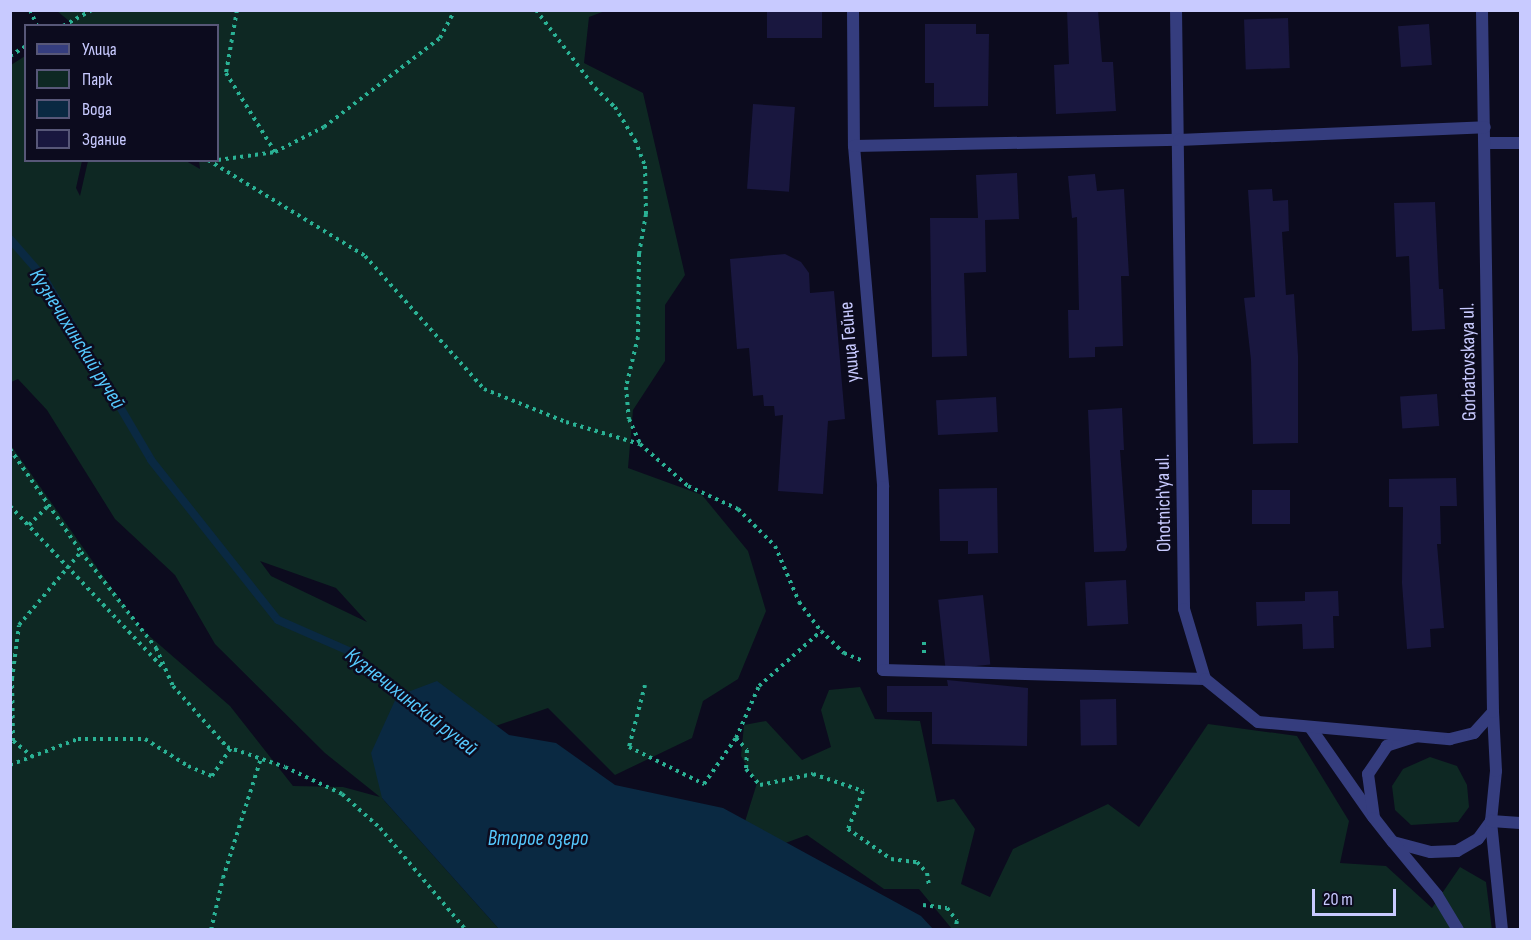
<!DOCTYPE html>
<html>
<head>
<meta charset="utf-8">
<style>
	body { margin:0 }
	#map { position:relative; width:1531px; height:940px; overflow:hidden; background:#0c0b1e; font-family:"Sofia Sans Condensed",sans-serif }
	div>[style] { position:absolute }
	.green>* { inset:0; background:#0e2823 }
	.water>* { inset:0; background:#0a2942 }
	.stream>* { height:8px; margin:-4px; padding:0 4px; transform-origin:4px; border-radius:4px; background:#0a2942 }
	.building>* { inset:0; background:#19173f; transform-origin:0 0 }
	.path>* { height:4px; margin-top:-2px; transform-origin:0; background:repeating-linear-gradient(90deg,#2ab194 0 3px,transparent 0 7.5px) }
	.lane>* { height:12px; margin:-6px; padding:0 6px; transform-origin:6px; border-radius:6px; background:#353d7e }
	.street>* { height:12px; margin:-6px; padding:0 6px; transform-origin:6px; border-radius:6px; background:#353d7e }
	span { translate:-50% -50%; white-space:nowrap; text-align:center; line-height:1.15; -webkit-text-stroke:5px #0c0b1e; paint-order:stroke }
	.street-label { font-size:20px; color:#c8caff }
	.water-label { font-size:21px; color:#56caff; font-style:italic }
	.frame { position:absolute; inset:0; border:12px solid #c8caff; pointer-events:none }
	.legend { position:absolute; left:24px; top:24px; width:195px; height:138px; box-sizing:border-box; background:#0c0b1e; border:2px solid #575778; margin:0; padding:8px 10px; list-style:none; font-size:18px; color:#c8caff }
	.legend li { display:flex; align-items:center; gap:12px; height:30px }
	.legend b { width:30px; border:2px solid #575778 }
	.scale { position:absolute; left:1312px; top:889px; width:84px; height:27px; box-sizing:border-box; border:3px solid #c8caff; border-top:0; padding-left:8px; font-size:18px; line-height:21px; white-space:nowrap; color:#c8caff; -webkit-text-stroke:4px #0c0b1e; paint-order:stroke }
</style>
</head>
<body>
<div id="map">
	<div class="green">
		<div style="clip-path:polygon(evenodd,57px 11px,605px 11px,589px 17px,584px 63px,643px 93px,685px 275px,665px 305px,665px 361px,633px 410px,628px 468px,702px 495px,748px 551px,766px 611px,738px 679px,703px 701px,692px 738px,615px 775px,548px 708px,484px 730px,382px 798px,499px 929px,11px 929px,10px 444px,139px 627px,230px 706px,293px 786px,343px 787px,380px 797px,325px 753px,215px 644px,175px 575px,115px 519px,47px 410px,18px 379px,11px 382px,11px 65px,25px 56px,26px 160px,82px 161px,76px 188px,80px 196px,88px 161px,186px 161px,200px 169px,199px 161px,218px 160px,218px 26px,74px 25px,57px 11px,260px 561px,336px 588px,367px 622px,271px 576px,260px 561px)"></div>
		<div style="clip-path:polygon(860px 687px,875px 719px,920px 721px,937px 802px,954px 799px,975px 829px,961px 884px,990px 897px,1013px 849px,1108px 804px,1139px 827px,1208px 724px,1297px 736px,1349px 821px,1340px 863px,1386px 866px,1432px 908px,1460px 867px,1486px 882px,1492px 930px,952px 929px,919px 889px,884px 889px,807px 835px,772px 848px,743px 828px,757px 783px,741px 756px,744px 725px,766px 721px,802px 760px,831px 747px,821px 710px,829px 690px)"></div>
		<div style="clip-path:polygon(1430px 757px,1457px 766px,1467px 785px,1469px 807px,1458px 822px,1411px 825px,1395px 810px,1392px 786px,1403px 769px)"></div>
	</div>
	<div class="water">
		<div style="clip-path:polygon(437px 681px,509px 735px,556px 743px,615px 785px,723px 808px,921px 916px,933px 929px,499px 929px,382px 798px,371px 753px,397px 696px)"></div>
	</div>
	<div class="stream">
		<div style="left:10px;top:239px;width:52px;rotate:48.9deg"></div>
		<div style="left:44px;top:278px;width:211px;rotate:59.5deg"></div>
		<div style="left:151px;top:460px;width:204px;rotate:51.6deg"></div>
		<div style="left:278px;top:620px;width:82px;rotate:23.7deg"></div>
		<div style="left:353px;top:653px;width:71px;rotate:43.3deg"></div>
	</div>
	<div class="building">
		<div style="left:767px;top:10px;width:55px;height:28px"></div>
		<div style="clip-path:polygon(1067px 10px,1098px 10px,1102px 62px,1113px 62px,1116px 111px,1056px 114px,1054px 65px,1069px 64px)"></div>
		<div style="left:1288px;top:18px;width:50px;height:44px;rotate:88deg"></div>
		<div style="clip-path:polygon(925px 24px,976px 24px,976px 34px,989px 34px,988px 106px,934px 107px,934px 83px,925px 83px)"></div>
		<div style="left:1429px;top:24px;width:41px;height:31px;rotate:86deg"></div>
		<div style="left:753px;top:104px;width:42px;height:85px;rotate:4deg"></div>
		<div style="clip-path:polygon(1017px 173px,1019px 219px,985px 220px,986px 272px,964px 273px,967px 356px,932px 357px,930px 218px,978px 218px,976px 175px)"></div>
		<div style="clip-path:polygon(1095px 174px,1097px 191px,1124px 189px,1129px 276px,1121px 276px,1123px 346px,1095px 347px,1095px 357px,1069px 358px,1068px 310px,1079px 310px,1077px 217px,1072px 218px,1068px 176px)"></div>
		<div style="clip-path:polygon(1272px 189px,1273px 201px,1288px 200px,1289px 231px,1282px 232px,1286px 295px,1294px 294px,1298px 356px,1298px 443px,1253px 444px,1251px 360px,1244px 298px,1255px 297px,1248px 190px)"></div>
		<div style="clip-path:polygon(1435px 202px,1439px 289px,1443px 289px,1445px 329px,1412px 331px,1409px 256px,1396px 257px,1394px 203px)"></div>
		<div style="clip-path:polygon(785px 254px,801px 262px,809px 273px,810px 293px,834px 291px,845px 419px,828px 421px,823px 494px,778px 491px,783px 415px,775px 416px,774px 406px,764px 406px,763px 395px,753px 396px,749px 348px,737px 349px,730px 259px)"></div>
		<div style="left:1437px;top:394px;width:32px;height:37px;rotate:86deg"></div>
		<div style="left:996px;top:397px;width:35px;height:60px;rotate:87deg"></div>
		<div style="clip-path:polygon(1122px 408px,1124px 450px,1120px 450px,1127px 547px,1125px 551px,1094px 552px,1088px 410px)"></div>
		<div style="clip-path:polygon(1456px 478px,1457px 506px,1440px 506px,1441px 544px,1437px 544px,1444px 628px,1430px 629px,1431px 647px,1407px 649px,1402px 583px,1403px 507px,1389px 507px,1389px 479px)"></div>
		<div style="clip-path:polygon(997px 488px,998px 553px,968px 554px,968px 541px,940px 541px,939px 489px)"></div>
		<div style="left:1252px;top:490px;width:38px;height:34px"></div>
		<div style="left:1126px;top:580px;width:44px;height:41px;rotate:87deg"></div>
		<div style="clip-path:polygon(1338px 591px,1339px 616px,1333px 616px,1334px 648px,1303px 649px,1302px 624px,1257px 626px,1256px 602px,1305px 601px,1305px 592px)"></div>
		<div style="left:983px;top:595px;width:70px;height:45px;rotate:84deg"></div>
		<div style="clip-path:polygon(947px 680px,1028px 688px,1027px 746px,932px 744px,932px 712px,887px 712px,887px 686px,948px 686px)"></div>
		<div style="left:1116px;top:699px;width:46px;height:36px;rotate:89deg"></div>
	</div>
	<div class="path">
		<div style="left:30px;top:10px;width:17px;rotate:66deg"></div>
		<div style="left:237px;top:10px;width:64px;rotate:99.9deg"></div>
		<div style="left:226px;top:73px;width:93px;rotate:58.2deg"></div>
		<div style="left:536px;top:10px;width:98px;rotate:52.9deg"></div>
		<div style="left:595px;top:88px;width:28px;rotate:44deg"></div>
		<div style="left:615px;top:107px;width:39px;rotate:59deg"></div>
		<div style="left:635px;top:140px;width:28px;rotate:69deg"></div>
		<div style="left:645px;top:166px;width:48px;rotate:88.8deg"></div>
		<div style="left:646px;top:214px;width:41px;rotate:99.9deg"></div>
		<div style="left:639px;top:254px;width:83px;rotate:90.7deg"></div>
		<div style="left:638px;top:337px;width:51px;rotate:103.5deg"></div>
		<div style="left:626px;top:387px;width:32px;rotate:85deg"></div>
		<div style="left:629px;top:419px;width:27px;rotate:66deg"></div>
		<div style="left:63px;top:26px;width:33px;rotate:-29deg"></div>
		<div style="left:10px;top:56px;width:19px;rotate:-32deg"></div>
		<div style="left:208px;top:160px;width:184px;rotate:31.4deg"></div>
		<div style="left:365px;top:256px;width:178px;rotate:48.2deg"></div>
		<div style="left:484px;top:389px;width:88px;rotate:21.9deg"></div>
		<div style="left:566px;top:422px;width:77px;rotate:16.6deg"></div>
		<div style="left:640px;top:444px;width:64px;rotate:41.2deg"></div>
		<div style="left:688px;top:486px;width:55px;rotate:24.7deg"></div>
		<div style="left:738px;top:509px;width:52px;rotate:45deg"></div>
		<div style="left:775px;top:546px;width:61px;rotate:66.8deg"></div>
		<div style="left:799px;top:602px;width:36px;rotate:53deg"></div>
		<div style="left:821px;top:631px;width:32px;rotate:44deg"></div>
		<div style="left:844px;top:653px;width:21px;rotate:23deg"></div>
		<div style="left:218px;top:160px;width:58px;rotate:-8deg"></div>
		<div style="left:275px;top:152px;width:55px;rotate:-27deg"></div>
		<div style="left:324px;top:127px;width:146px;rotate:-37.5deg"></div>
		<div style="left:440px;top:38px;width:32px;rotate:-62deg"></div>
		<div style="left:10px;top:449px;width:125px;rotate:55.4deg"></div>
		<div style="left:81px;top:552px;width:122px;rotate:52deg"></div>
		<div style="left:156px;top:648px;width:42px;rotate:65.9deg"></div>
		<div style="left:173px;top:686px;width:81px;rotate:48.5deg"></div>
		<div style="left:227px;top:747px;width:61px;rotate:19deg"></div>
		<div style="left:285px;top:767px;width:63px;rotate:25.3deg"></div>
		<div style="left:342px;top:794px;width:51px;rotate:41.8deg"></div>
		<div style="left:380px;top:828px;width:133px;rotate:49.9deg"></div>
		<div style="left:10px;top:506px;width:224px;rotate:46.6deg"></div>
		<div style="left:29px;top:525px;width:28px;rotate:-45deg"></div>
		<div style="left:924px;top:653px;width:13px;rotate:-90deg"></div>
		<div style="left:645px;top:685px;width:64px;rotate:104.5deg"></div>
		<div style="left:629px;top:747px;width:84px;rotate:26.3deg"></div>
		<div style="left:704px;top:784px;width:56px;rotate:-55.2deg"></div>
		<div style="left:736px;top:738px;width:16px;rotate:47deg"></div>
		<div style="left:747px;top:750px;width:19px;rotate:93deg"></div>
		<div style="left:746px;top:769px;width:21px;rotate:49deg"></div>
		<div style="left:760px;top:785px;width:54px;rotate:-11.7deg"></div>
		<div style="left:813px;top:774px;width:53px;rotate:18.8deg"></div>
		<div style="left:863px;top:791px;width:41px;rotate:111.5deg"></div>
		<div style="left:848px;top:829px;width:52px;rotate:34.9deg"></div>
		<div style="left:891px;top:859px;width:26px;rotate:7deg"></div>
		<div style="left:917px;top:862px;width:15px;rotate:48deg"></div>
		<div style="left:927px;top:873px;width:12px;rotate:81deg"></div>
		<div style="left:736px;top:738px;width:57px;rotate:-66.1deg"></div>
		<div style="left:759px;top:686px;width:83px;rotate:-41.6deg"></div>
		<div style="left:33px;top:757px;width:26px;rotate:-141deg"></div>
		<div style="left:13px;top:741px;width:62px;rotate:-90.9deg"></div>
		<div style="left:12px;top:679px;width:54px;rotate:-82.6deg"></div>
		<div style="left:19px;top:625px;width:96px;rotate:-49.7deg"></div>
		<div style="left:10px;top:765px;width:73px;rotate:-20.9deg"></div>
		<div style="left:78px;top:739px;width:67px"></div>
		<div style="left:145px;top:739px;width:51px;rotate:32.1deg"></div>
		<div style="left:188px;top:766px;width:26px;rotate:23deg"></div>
		<div style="left:212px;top:776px;width:34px;rotate:-56deg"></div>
		<div style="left:923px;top:905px;width:24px;rotate:7deg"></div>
		<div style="left:947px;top:908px;width:16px;rotate:52deg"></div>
		<div style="left:957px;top:921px;width:9px;rotate:103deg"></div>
		<div style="left:211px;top:930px;width:53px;rotate:-77deg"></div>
		<div style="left:223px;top:878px;width:126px;rotate:-72.4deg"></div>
	</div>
	<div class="lane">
		<div style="left:1485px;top:143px;width:35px"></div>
		<div style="left:1310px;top:727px;width:110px;rotate:55deg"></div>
		<div style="left:1417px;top:736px;width:32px;rotate:162deg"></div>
		<div style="left:1387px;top:746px;width:34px;rotate:124deg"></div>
		<div style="left:1368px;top:774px;width:44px;rotate:82.2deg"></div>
		<div style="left:1374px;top:818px;width:31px;rotate:52deg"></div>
		<div style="left:1393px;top:842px;width:39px;rotate:15deg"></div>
		<div style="left:1431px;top:852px;width:26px;rotate:-2deg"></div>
		<div style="left:1457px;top:851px;width:24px;rotate:-30deg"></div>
		<div style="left:1478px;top:839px;width:22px;rotate:-54deg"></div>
		<div style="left:1491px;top:821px;width:50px;rotate:-84.3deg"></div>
		<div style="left:1496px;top:771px;width:59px;rotate:-92.9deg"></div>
		<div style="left:1393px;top:842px;width:69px;rotate:50.3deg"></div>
		<div style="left:1437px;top:895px;width:41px;rotate:59deg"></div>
		<div style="left:1502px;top:930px;width:110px;rotate:-95.8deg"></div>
		<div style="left:1491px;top:821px;width:29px;rotate:4deg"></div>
	</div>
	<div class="street">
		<div style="left:853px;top:10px;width:136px;rotate:89.6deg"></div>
		<div style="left:854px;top:146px;width:342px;rotate:85.1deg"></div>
		<div style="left:883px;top:487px;width:183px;rotate:90deg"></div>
		<div style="left:883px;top:670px;width:322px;rotate:1.6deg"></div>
		<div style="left:1176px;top:10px;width:599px;rotate:89.23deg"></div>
		<div style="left:1184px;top:609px;width:73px;rotate:73.3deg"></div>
		<div style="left:1205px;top:679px;width:68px;rotate:39.1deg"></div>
		<div style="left:1258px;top:722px;width:193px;rotate:5.1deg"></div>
		<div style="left:1450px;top:739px;width:25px;rotate:-14deg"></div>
		<div style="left:1474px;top:733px;width:28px;rotate:-48deg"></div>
		<div style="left:1493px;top:712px;width:702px;rotate:-90.9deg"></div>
		<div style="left:854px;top:146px;width:325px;rotate:-1.1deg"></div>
		<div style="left:1179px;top:140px;width:306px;rotate:-2.4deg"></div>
	</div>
	<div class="street-label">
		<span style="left:850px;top:342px;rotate:-95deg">улица Гейне</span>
		<span style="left:1469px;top:362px;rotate:-91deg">Gorbatovskaya ul.</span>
		<span style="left:1164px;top:503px;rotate:-91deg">Ohotnich'ya ul.</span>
	</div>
	<div class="water-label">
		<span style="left:77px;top:339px;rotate:58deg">Кузнечихинский ручей</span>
		<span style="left:411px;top:702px;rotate:38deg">Кузнечихинский ручей</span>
		<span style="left:538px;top:839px">Второе озеро</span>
	</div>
	<div class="frame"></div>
	<ul class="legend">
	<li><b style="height:8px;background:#353d7e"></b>Улица</li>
	<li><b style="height:16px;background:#0e2823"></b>Парк</li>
	<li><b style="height:16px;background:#0a2942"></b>Вода</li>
	<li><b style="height:16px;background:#19173f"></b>Здание</li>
	</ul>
	<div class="scale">20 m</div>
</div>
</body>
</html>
